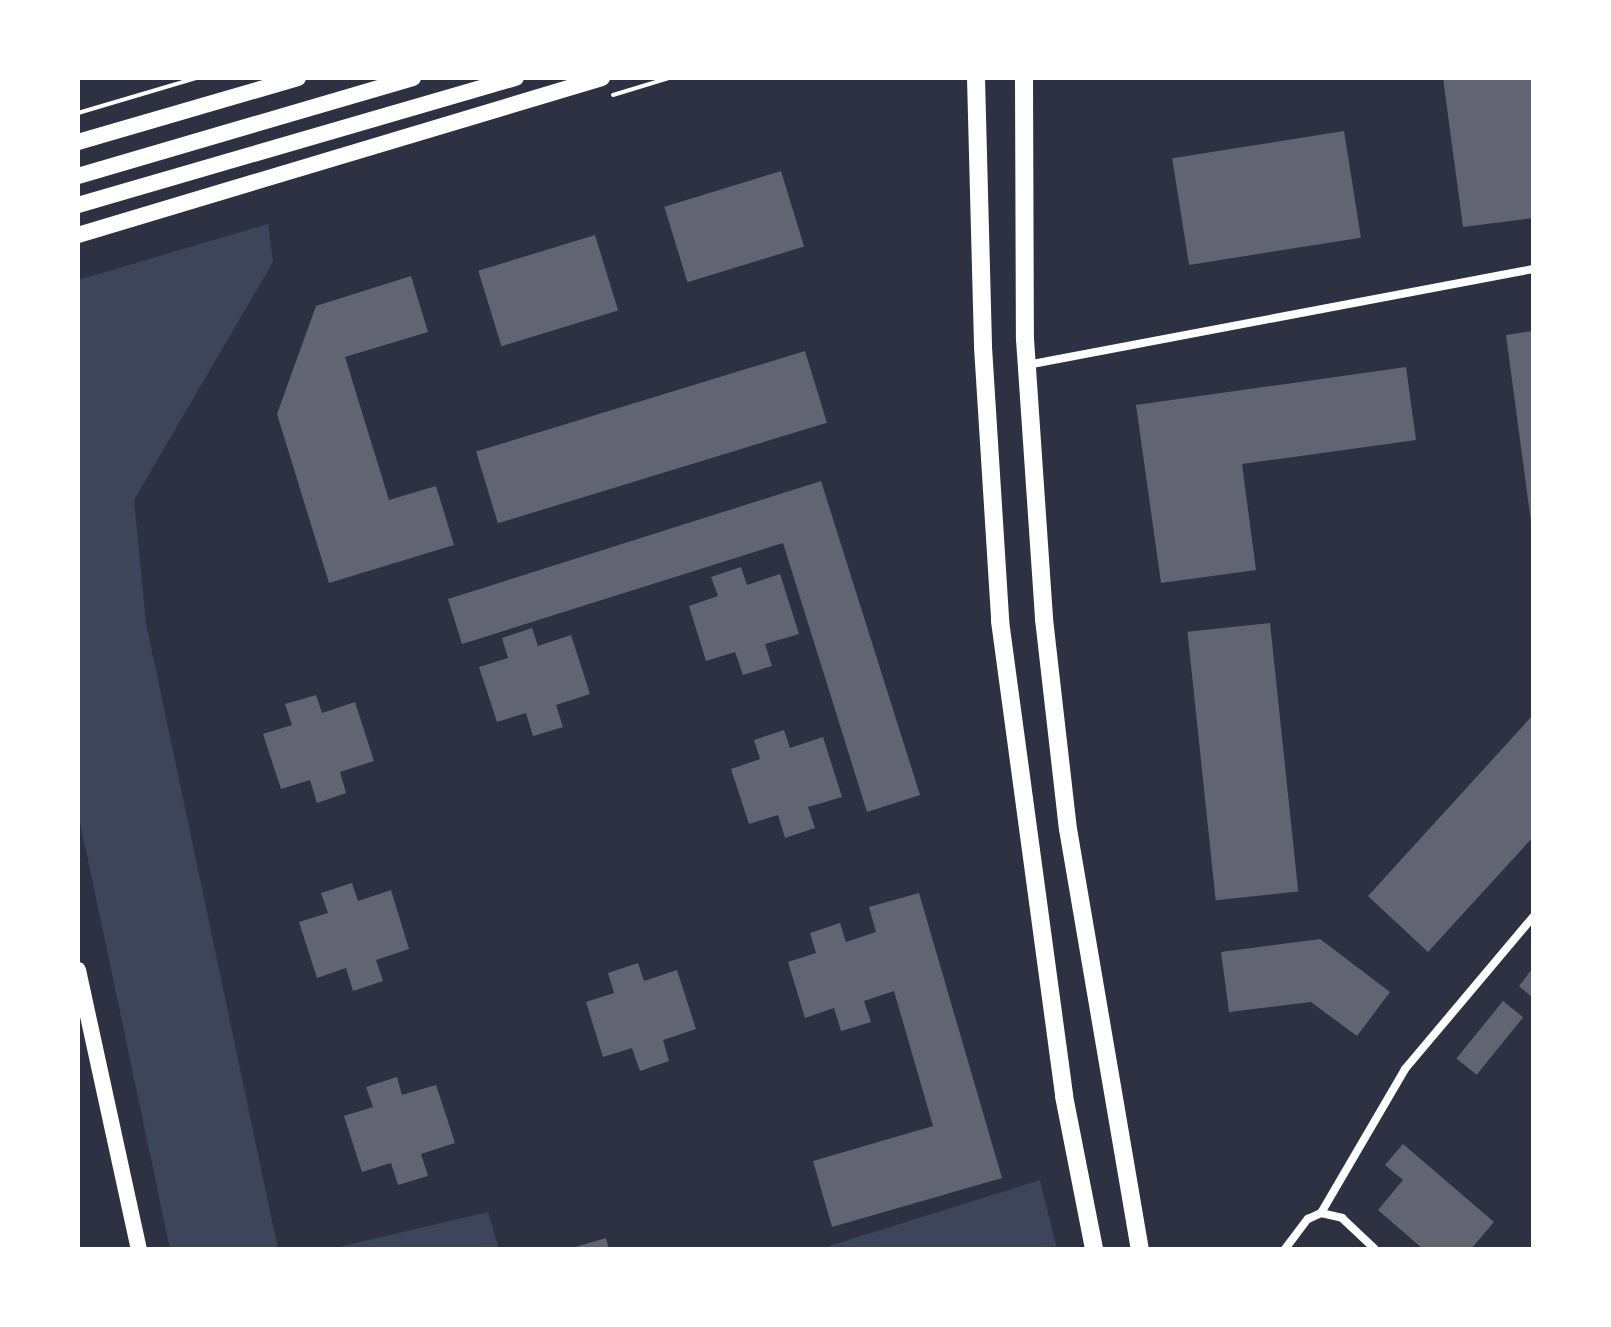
<!DOCTYPE html>
<html>
<head>
<meta charset="utf-8">
<style>
	body { margin:0 }
	#map { position:relative; width:1611px; height:1327px; overflow:hidden; background:#2d3142; font-family:Jost,sans-serif }
	div>[style] { position:absolute }
	.green>* { inset:0; background:#3c4559 }
	.building>* { inset:0; background:#626471; transform-origin:0 0 }
	.path>* { height:4px; margin:-2px; padding:0 2px; transform-origin:2px; border-radius:2px; background:#fff }
	.minor>* { height:8px; margin:-4px; padding:0 4px; transform-origin:4px; border-radius:4px; background:#fff }
	.secondary>* { height:16px; margin:-8px; padding:0 8px; transform-origin:8px; border-radius:8px; background:#fff }
	.primary>* { height:18px; margin:-9px; padding:0 9px; transform-origin:9px; border-radius:9px; background:#fff }
	span { translate:-50% -50%; white-space:nowrap; text-align:center; line-height:1.15; -webkit-text-stroke:6px #fff; paint-order:stroke }
	.frame { position:absolute; inset:0; border:80px solid #fff; pointer-events:none }
</style>
</head>
<body>
<div id="map">
	<div class="green">
		<div style="clip-path:polygon(268px 224px,273px 262px,134px 500px,146px 623px,278px 1249px,170px 1249px,78px 813px,78px 280px)"></div>
		<div style="clip-path:polygon(1040px 1180px,1057px 1249px,830px 1249px,829px 1246px)"></div>
		<div style="clip-path:polygon(488px 1212px,499px 1249px,330px 1249px)"></div>
	</div>
	<div class="building">
		<div style="clip-path:polygon(1443px 78px,1533px 78px,1533px 218px,1463px 227px)"></div>
		<div style="left:1344px;top:131px;width:108px;height:174px;rotate:81deg"></div>
		<div style="left:781px;top:171px;width:79px;height:122px;rotate:73deg"></div>
		<div style="left:595px;top:235px;width:79px;height:122px;rotate:73deg"></div>
		<div style="clip-path:polygon(411px 276px,428px 332px,345px 357px,389px 500px,436px 486px,454px 545px,329px 583px,277px 414px,316px 306px)"></div>
		<div style="clip-path:polygon(1533px 331px,1533px 522px,1531px 522px,1506px 335px)"></div>
		<div style="left:805px;top:351px;width:75px;height:344px;rotate:73deg"></div>
		<div style="clip-path:polygon(1406px 367px,1416px 440px,1242px 464px,1256px 570px,1161px 583px,1136px 405px)"></div>
		<div style="clip-path:polygon(821px 481px,920px 795px,867px 812px,783px 543px,462px 644px,448px 599px)"></div>
		<div style="clip-path:polygon(741px 567px,747px 585px,780px 574px,799px 634px,765px 644px,772px 666px,743px 675px,735px 652px,706px 661px,689px 606px,718px 596px,711px 577px)"></div>
		<div style="left:1270px;top:623px;width:270px;height:83px;rotate:84deg"></div>
		<div style="clip-path:polygon(532px 628px,538px 646px,571px 635px,590px 694px,556px 705px,563px 727px,533px 736px,526px 713px,497px 722px,479px 667px,508px 658px,502px 638px)"></div>
		<div style="clip-path:polygon(316px 695px,322px 713px,355px 702px,374px 761px,340px 772px,346px 793px,317px 803px,310px 780px,281px 789px,263px 734px,292px 725px,285px 704px)"></div>
		<div style="clip-path:polygon(1533px 715px,1533px 837px,1428px 952px,1368px 896px)"></div>
		<div style="clip-path:polygon(784px 730px,790px 748px,823px 737px,842px 797px,808px 807px,815px 828px,785px 838px,778px 815px,749px 824px,731px 769px,760px 759px,754px 740px)"></div>
		<div style="clip-path:polygon(352px 883px,358px 901px,391px 890px,409px 949px,376px 960px,383px 981px,353px 991px,346px 968px,317px 978px,299px 922px,328px 913px,321px 893px)"></div>
		<div style="clip-path:polygon(919px 893px,1002px 1178px,832px 1227px,813px 1161px,933px 1126px,894px 991px,864px 1001px,871px 1022px,841px 1031px,834px 1008px,805px 1018px,788px 962px,816px 953px,810px 933px,840px 923px,846px 942px,876px 932px,869px 907px)"></div>
		<div style="clip-path:polygon(1320px 939px,1390px 992px,1357px 1036px,1311px 1002px,1229px 1012px,1221px 952px)"></div>
		<div style="clip-path:polygon(638px 963px,644px 981px,677px 970px,696px 1029px,663px 1040px,669px 1061px,640px 1071px,632px 1048px,603px 1057px,586px 1002px,614px 993px,608px 973px)"></div>
		<div style="clip-path:polygon(1533px 968px,1533px 998px,1519px 986px)"></div>
		<div style="left:1503px;top:1001px;width:26px;height:74px;rotate:39deg"></div>
		<div style="clip-path:polygon(397px 1077px,402px 1095px,436px 1085px,455px 1143px,421px 1154px,428px 1176px,398px 1185px,391px 1163px,362px 1172px,344px 1116px,373px 1107px,366px 1087px)"></div>
		<div style="clip-path:polygon(1403px 1144px,1494px 1222px,1471px 1249px,1423px 1249px,1378px 1210px,1403px 1180px,1385px 1165px)"></div>
		<div style="clip-path:polygon(606px 1238px,609px 1249px,572px 1249px,572px 1248px)"></div>
	</div>
	<div class="path">
		<div style="left:613px;top:95px;width:59px;rotate:-16.9deg"></div>
		<div style="left:78px;top:113px;width:123px;rotate:-16.5deg"></div>
	</div>
	<div class="minor">
		<div style="left:1027px;top:365px;width:515px;rotate:-10.74deg"></div>
		<div style="left:1321px;top:1213px;width:167px;rotate:-59.7deg"></div>
		<div style="left:1405px;top:1069px;width:199px;rotate:-49.9deg"></div>
		<div style="left:1285px;top:1249px;width:38px;rotate:-53deg"></div>
		<div style="left:1308px;top:1219px;width:14px;rotate:-25deg"></div>
		<div style="left:1321px;top:1213px;width:22px;rotate:13deg"></div>
		<div style="left:1342px;top:1218px;width:45px;rotate:43.2deg"></div>
	</div>
	<div class="secondary">
		<div style="left:78px;top:142px;width:229px;rotate:-16.2deg"></div>
		<div style="left:78px;top:176px;width:349px;rotate:-16.3deg"></div>
		<div style="left:78px;top:205px;width:456px;rotate:-16.2deg"></div>
		<div style="left:78px;top:235px;width:547px;rotate:-16.68deg"></div>
		<div style="left:78px;top:970px;width:286px;rotate:77.7deg"></div>
	</div>
	<div class="primary">
		<div style="left:976px;top:78px;width:269px;rotate:88.5deg"></div>
		<div style="left:983px;top:347px;width:275px;rotate:86.4deg"></div>
		<div style="left:1000px;top:621px;width:479px;rotate:82.3deg"></div>
		<div style="left:1064px;top:1096px;width:156px;rotate:78.9deg"></div>
		<div style="left:1024px;top:78px;width:261px;rotate:89.8deg"></div>
		<div style="left:1025px;top:339px;width:281px;rotate:86.1deg"></div>
		<div style="left:1044px;top:619px;width:211px;rotate:83.5deg"></div>
		<div style="left:1068px;top:829px;width:426px;rotate:80.3deg"></div>
	</div>
	<div class="frame"></div>
</div>
</body>
</html>
